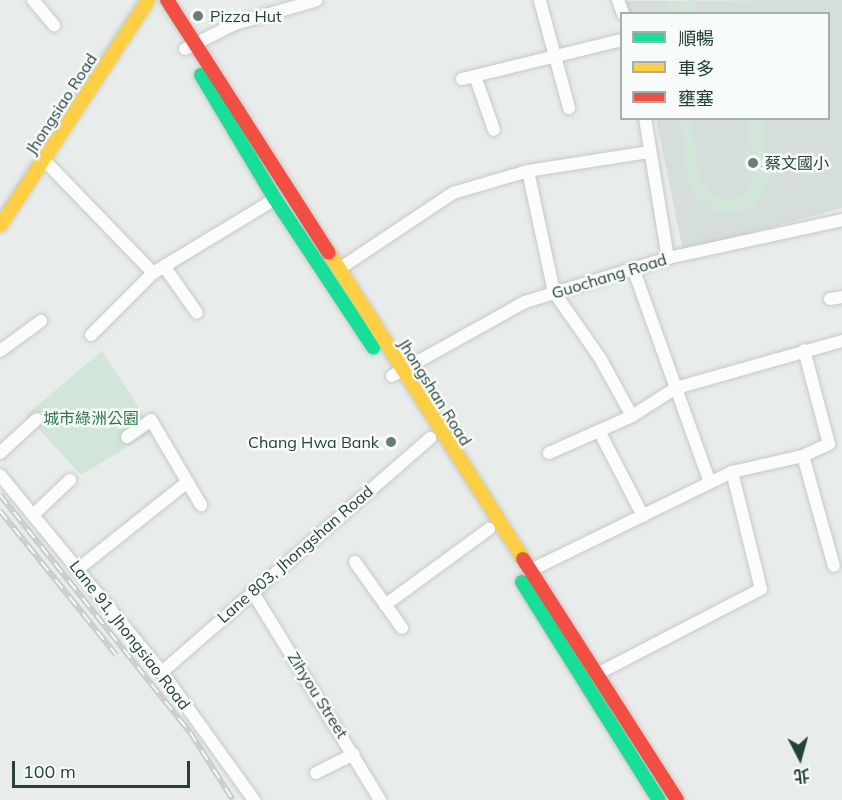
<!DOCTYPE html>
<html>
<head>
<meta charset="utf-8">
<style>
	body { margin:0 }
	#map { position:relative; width:842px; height:800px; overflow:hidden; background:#e8edeb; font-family:Mulish,"Noto Sans TC",sans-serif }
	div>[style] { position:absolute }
	.built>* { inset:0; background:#d6dedb }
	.green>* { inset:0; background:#d1e6d8 }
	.roads { filter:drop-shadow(0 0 2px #c5cac8) drop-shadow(0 0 2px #c5cac8) }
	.street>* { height:12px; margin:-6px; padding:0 6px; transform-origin:6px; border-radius:6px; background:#fcfcfc }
	.fast>* { height:14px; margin:-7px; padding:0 7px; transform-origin:7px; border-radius:7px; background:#16e098 }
	.slow>* { height:14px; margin:-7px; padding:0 7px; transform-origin:7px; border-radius:7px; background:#ffcf43 }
	.jam>* { height:14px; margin:-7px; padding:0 7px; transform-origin:7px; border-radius:7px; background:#f24e42 }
	.rail>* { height:6px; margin-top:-3px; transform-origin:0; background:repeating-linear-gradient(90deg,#f7fbf9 0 11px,#c9cdcc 0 22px); box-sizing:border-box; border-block:2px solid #c9cdcc }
	.dots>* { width:16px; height:16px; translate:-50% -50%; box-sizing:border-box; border:3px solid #f7fbf9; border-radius:50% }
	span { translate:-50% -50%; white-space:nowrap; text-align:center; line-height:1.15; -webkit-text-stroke:5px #f7fbf9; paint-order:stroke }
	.poi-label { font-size:16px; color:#24423a }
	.left { translate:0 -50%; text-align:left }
	.right { translate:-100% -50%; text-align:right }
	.street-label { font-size:16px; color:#24423a }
	.park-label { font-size:16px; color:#2d7a4b }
	.legend { position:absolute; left:620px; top:12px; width:210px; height:108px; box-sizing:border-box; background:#f7fbf9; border:2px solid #a3b1ad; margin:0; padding:8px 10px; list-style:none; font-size:18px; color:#24423a }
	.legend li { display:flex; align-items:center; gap:12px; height:30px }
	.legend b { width:30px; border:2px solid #a3b1ad }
	.north { position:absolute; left:770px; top:728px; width:60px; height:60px; -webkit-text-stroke:4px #f7fbf9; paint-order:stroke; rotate:174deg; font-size:16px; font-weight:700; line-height:24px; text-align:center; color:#24423a }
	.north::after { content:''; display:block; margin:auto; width:21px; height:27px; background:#24423a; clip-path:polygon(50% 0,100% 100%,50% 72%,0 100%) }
	.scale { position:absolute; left:12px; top:761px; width:178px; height:27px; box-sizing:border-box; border:3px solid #24423a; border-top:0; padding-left:8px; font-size:18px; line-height:21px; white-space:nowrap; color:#24423a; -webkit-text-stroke:4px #f7fbf9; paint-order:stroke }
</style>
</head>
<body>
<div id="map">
	<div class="built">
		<div style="clip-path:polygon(842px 0,842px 208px,683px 251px,656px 119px,828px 118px,828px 14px,630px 13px,626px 1px)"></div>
	</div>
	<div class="green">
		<div style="clip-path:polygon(693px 0,696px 13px,670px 13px,668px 3px)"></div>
		<div style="clip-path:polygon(680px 119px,692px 119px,699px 179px,713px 197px,726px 200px,743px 195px,750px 185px,754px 175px,747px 119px,762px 119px,770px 175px,765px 192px,754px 205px,741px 212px,722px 214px,700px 201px,689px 186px)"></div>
		<div style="clip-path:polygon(102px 351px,154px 431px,81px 475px,26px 415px)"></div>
	</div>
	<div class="roads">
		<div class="street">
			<div style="left:33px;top:0;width:33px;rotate:50deg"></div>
			<div style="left:618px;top:0;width:15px;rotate:70deg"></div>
			<div style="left:540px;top:1px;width:111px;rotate:74.8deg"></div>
			<div style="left:185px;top:49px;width:56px;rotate:-26.6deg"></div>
			<div style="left:235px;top:24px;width:85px;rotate:-16.3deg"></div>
			<div style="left:475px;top:76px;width:57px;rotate:70.6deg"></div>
			<div style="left:462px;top:79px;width:165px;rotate:-13.7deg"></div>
			<div style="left:645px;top:118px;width:142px;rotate:80.7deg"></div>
			<div style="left:44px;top:160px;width:157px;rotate:46deg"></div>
			<div style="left:528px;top:171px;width:124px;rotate:77.9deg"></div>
			<div style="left:554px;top:292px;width:80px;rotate:55.1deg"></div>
			<div style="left:600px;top:358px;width:66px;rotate:61.1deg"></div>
			<div style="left:164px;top:266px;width:57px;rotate:54.9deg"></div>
			<div style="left:633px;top:268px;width:225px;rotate:70.3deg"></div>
			<div style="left:339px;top:269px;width:137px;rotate:-33.7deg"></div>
			<div style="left:453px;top:193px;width:78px;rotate:-16.3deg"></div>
			<div style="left:528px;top:171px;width:122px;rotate:-8.9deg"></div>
			<div style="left:830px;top:299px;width:12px;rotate:-9deg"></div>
			<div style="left:91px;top:335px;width:88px;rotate:-45deg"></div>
			<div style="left:153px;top:273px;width:143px;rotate:-31.2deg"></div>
			<div style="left:0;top:351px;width:51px;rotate:-36.2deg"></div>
			<div style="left:392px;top:376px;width:152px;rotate:-29.1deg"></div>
			<div style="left:525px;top:302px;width:150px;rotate:-17.1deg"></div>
			<div style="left:668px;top:258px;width:178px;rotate:-12.3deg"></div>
			<div style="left:599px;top:431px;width:96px;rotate:62.6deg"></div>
			<div style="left:127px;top:437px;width:29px;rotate:-35deg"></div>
			<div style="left:151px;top:420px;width:99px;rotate:59.5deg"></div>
			<div style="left:0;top:453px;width:50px;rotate:-42.6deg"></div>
			<div style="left:549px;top:453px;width:91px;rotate:-24deg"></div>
			<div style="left:632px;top:416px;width:52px;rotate:-32.5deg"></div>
			<div style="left:676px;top:388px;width:173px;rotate:-15.8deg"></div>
			<div style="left:803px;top:456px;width:114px;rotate:74.3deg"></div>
			<div style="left:0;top:475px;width:255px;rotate:50.6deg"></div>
			<div style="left:162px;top:672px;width:158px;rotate:54.3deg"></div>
			<div style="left:33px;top:515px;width:51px;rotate:-43.4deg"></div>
			<div style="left:355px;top:562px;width:81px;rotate:54.5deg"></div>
			<div style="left:78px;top:569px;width:137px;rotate:-38.5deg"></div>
			<div style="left:529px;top:571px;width:226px;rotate:-26deg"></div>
			<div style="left:252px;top:591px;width:245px;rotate:58.5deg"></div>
			<div style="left:385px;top:605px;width:129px;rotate:-36.2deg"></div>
			<div style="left:162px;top:672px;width:356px;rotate:-41.1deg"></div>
			<div style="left:599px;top:673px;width:182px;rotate:-27.4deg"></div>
			<div style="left:761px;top:589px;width:121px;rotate:-103.9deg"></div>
			<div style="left:732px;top:472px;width:73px;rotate:-12.7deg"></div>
			<div style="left:803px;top:456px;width:29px;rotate:-25deg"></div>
			<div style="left:829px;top:444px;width:97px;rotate:-104.9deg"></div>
			<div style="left:316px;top:773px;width:42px;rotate:-26.6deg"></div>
		</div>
		<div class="fast">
			<div style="left:201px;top:75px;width:144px;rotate:59.2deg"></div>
			<div style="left:275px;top:199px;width:178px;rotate:56.5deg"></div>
			<div style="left:522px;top:582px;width:257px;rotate:57.9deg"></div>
		</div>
		<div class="slow">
			<div style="left:0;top:225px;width:269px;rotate:-56.7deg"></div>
			<div style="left:329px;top:253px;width:362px;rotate:57.6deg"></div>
		</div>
		<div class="jam">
			<div style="left:167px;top:0;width:300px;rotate:57.4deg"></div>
			<div style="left:523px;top:559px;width:286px;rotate:57.4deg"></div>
		</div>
	</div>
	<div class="rail">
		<div style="left:0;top:495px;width:304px;rotate:51.3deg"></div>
		<div style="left:190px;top:732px;width:80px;rotate:57.7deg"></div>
		<div style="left:0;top:511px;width:185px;rotate:51.1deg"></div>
	</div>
	<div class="dots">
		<div style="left:198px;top:16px;background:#697e78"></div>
		<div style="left:753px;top:163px;background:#697e78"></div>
		<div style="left:391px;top:442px;background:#697e78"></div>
	</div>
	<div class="poi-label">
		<span class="left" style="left:210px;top:16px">Pizza Hut</span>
		<span class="left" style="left:765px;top:163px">蔡文國小</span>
		<span class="right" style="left:379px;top:442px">Chang Hwa Bank</span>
	</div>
	<div class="street-label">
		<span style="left:61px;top:104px;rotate:-57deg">Jhongsiao Road</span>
		<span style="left:609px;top:276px;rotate:-17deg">Guochang Road</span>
		<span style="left:435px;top:392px;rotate:58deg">Jhongshan Road</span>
		<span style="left:295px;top:554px;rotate:-41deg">Lane 803, Jhongshan Road</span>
		<span style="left:130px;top:635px;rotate:52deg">Lane 91, Jhongsiao Road</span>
		<span style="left:318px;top:695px;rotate:58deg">Zihyou Street</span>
	</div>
	<div class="park-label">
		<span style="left:91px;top:418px">城市綠洲公園</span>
	</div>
	<ul class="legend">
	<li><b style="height:8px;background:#16e098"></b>順暢</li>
	<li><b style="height:8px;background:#ffcf43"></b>車多</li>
	<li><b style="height:8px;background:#f24e42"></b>壅塞</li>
	</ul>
	<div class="north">北</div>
	<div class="scale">100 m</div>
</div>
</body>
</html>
